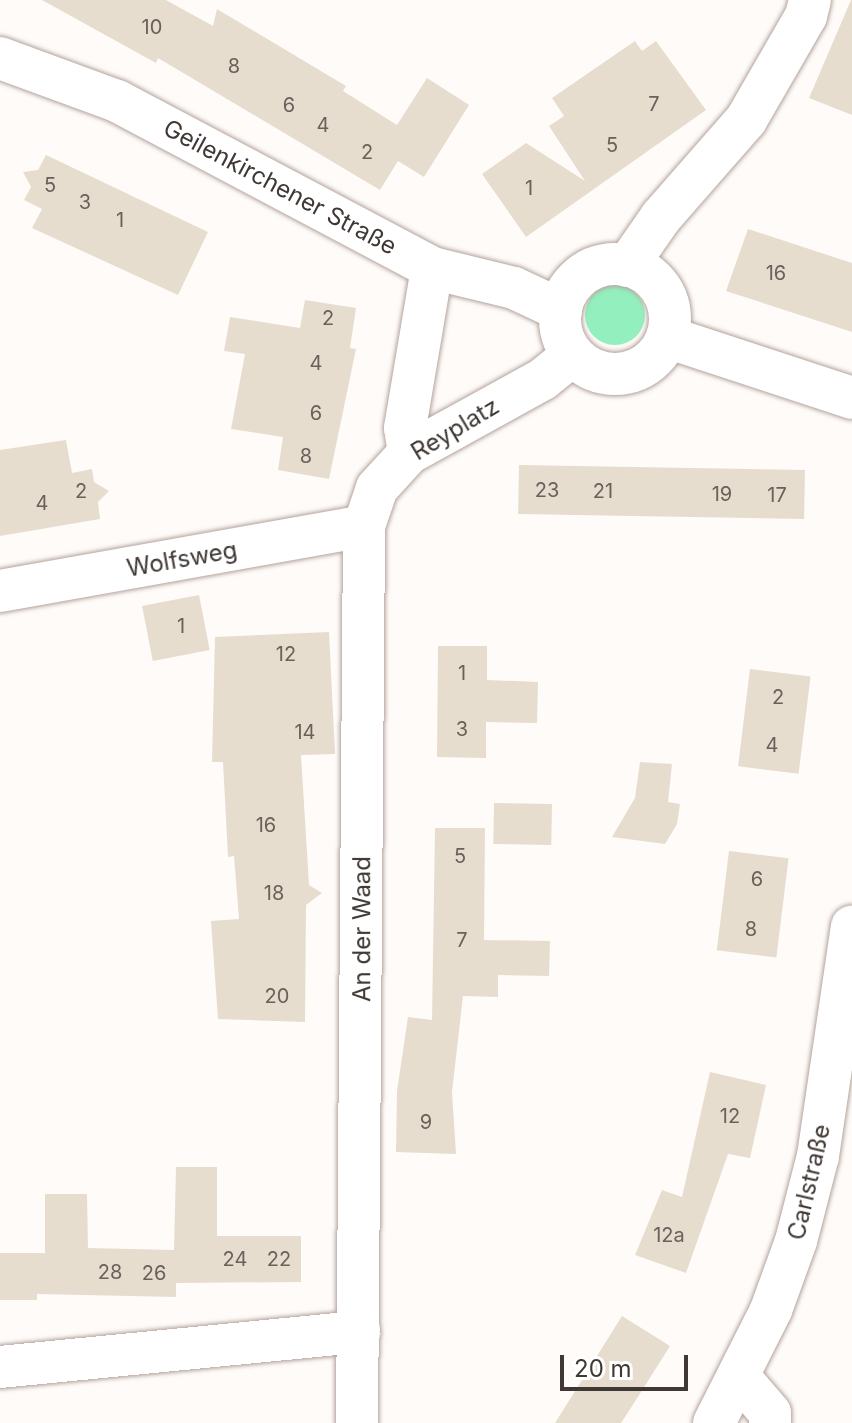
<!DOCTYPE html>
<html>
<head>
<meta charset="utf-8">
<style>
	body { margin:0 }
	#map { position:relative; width:852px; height:1423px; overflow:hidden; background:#fefbf9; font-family:Inter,sans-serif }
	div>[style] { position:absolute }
	.green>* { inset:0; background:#93efbe }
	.round { border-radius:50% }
	.building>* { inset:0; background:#e7ddce; transform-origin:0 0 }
	.roads { filter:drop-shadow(0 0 2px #b4a39b) drop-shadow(0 0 2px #b4a39b) }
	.minor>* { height:42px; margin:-21px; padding:0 21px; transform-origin:21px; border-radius:21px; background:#fff }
	.minor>.ring { margin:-21px; padding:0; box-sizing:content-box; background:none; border:42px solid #fff; border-radius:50% }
	span { translate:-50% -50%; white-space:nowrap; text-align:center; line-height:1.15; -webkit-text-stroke:7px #fff; paint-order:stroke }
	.number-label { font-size:20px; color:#69615a }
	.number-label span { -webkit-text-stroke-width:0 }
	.street-label { font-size:24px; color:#3f3834 }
	.scale { position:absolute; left:560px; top:1355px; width:128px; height:36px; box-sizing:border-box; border:4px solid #3f3834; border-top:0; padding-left:10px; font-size:24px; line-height:28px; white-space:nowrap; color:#3f3834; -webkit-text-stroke:6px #fff; paint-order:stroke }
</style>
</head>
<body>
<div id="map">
	<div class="green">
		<div class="round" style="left:585px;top:285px;width:60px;height:60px"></div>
	</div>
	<div class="building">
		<div style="clip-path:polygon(42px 0,166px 0,213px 26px,217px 9px,346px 86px,343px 91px,397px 125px,427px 78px,469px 105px,424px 177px,398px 161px,380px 190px,158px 58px,156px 63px)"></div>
		<div style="clip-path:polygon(851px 0,852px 0,852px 115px,809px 98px)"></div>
		<div style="clip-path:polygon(635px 41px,642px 51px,656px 41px,706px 110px,526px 237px,482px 174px,526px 143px,585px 181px,549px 126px,564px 116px,552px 98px)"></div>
		<div style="clip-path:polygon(46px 155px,208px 232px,178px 295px,32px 228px,42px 209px,24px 200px,31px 187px,23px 172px,38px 170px)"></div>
		<div style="clip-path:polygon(748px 229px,852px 263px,852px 332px,726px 291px)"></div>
		<div style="clip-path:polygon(305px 300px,356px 308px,350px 348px,356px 349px,329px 479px,278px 470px,283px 437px,231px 429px,245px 354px,224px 351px,230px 317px,300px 328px)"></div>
		<div style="clip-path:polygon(66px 440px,72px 473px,92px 469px,94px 482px,109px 491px,98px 502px,100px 519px,0 536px,0 450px)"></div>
		<div style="left:519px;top:465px;width:286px;height:49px;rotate:1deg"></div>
		<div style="left:199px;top:595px;width:56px;height:58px;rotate:79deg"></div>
		<div style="clip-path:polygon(329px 632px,335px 754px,301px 755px,309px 885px,322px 893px,306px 905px,305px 1022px,218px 1019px,211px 921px,239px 919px,234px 856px,228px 857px,223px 762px,212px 762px,215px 637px)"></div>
		<div style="clip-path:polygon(438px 646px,487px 646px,487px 680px,538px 682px,537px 723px,486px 722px,486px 758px,437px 757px)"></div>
		<div style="left:750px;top:669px;width:61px;height:98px;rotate:7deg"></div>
		<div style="clip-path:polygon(640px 762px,672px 764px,668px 802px,680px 804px,677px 824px,665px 844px,612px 837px,635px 798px)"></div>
		<div style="left:494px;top:803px;width:58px;height:41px;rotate:1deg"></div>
		<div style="clip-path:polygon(435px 828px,485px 828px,484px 940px,550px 941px,549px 976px,498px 975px,498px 997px,463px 996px,452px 1092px,456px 1154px,396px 1152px,397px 1091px,408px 1017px,432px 1020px)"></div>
		<div style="left:729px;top:851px;width:60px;height:100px;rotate:7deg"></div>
		<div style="clip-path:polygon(710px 1072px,766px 1085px,750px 1158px,728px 1154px,686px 1273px,635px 1255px,662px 1190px,682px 1197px)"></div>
		<div style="clip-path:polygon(176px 1167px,217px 1167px,217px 1236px,301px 1236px,301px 1282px,176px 1283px,176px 1297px,37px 1294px,37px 1300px,0 1300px,0 1253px,45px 1253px,45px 1194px,87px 1194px,88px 1248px,174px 1250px)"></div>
		<div style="clip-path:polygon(622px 1316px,670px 1346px,634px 1403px,621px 1423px,555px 1423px)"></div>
	</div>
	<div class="roads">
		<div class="minor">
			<div style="left:0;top:58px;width:125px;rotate:20.2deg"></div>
			<div style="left:117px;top:101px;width:357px;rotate:27.9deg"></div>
			<div style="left:432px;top:268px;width:84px;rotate:13.7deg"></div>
			<div style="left:514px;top:288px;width:52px;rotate:25.1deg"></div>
			<div class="ring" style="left:560px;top:264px;width:68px;height:68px"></div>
			<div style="left:627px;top:266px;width:60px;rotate:-55.2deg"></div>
			<div style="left:661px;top:217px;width:129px;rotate:-48.8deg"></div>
			<div style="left:746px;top:120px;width:120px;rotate:-60deg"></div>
			<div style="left:806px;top:16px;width:16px;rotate:-76deg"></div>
			<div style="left:667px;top:337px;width:195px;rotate:18.2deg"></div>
			<div style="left:409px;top:453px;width:25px;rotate:-99deg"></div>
			<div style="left:405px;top:428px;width:162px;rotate:-80.4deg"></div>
			<div style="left:0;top:591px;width:370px;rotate:-10.1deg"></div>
			<div style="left:0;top:1367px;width:361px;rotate:-5.6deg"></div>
			<div style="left:740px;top:1378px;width:46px;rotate:49.4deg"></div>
			<div style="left:770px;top:1413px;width:10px;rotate:90deg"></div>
			<div style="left:357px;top:1423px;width:897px;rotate:-89.55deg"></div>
			<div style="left:364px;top:526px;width:40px;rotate:-71.1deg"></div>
			<div style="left:377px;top:488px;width:47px;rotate:-47.6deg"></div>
			<div style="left:409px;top:453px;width:153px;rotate:-28.9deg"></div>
			<div style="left:543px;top:379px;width:38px;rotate:-39deg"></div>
			<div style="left:714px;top:1423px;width:127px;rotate:-63.2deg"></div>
			<div style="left:771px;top:1310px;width:73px;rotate:-70.1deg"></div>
			<div style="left:796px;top:1241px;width:88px;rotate:-75.5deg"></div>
			<div style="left:818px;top:1156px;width:232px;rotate:-81.6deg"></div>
		</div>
	</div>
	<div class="number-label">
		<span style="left:152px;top:27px">10</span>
		<span style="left:234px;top:66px">8</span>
		<span style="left:654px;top:104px">7</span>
		<span style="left:289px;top:105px">6</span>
		<span style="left:323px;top:125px">4</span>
		<span style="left:612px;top:145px">5</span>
		<span style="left:367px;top:152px">2</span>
		<span style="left:50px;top:185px">5</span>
		<span style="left:529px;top:188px">1</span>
		<span style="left:85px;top:202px">3</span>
		<span style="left:120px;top:220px">1</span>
		<span style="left:776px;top:273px">16</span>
		<span style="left:328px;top:318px">2</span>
		<span style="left:316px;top:363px">4</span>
		<span style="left:316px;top:413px">6</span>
		<span style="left:306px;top:456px">8</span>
		<span style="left:547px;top:490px">23</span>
		<span style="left:81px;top:491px">2</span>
		<span style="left:603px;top:491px">21</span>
		<span style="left:722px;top:494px">19</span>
		<span style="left:777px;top:495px">17</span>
		<span style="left:42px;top:503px">4</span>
		<span style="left:181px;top:626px">1</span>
		<span style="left:286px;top:654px">12</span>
		<span style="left:462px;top:673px">1</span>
		<span style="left:778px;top:697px">2</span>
		<span style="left:462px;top:729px">3</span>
		<span style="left:305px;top:732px">14</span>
		<span style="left:772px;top:745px">4</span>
		<span style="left:266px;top:825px">16</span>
		<span style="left:460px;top:856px">5</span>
		<span style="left:757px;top:879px">6</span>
		<span style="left:274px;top:893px">18</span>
		<span style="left:751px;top:929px">8</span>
		<span style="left:462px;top:940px">7</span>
		<span style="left:277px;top:996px">20</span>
		<span style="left:730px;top:1116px">12</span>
		<span style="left:426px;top:1122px">9</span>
		<span style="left:669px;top:1235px">12a</span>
		<span style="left:235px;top:1259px">24</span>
		<span style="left:279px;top:1259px">22</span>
		<span style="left:110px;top:1272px">28</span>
		<span style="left:154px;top:1273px">26</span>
	</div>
	<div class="street-label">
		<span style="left:280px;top:187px;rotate:28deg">Geilenkirchener Straße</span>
		<span style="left:455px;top:429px;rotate:-31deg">Reyplatz</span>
		<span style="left:182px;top:559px;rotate:-10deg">Wolfsweg</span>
		<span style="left:362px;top:929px;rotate:-90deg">An der Waad</span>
		<span style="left:809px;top:1182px;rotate:-77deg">Carlstraße</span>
	</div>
	<div class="scale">20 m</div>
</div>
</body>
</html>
